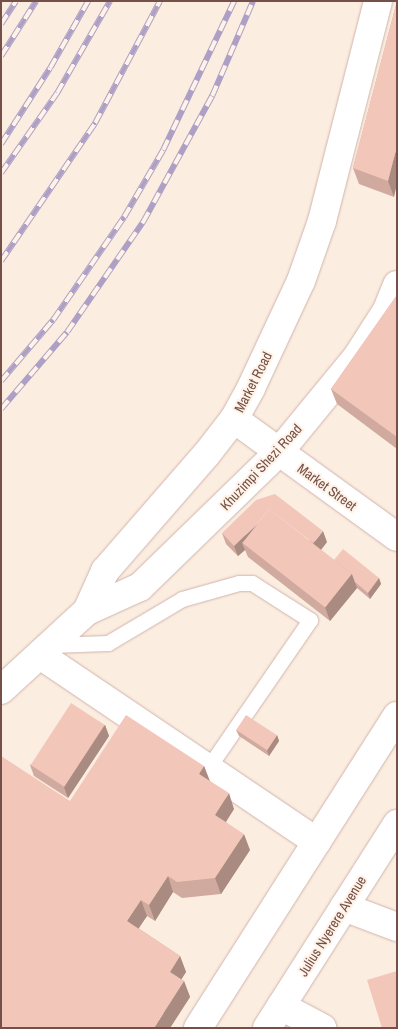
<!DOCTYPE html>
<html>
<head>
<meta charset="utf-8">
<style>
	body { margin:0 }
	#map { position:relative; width:398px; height:1029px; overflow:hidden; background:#fcede1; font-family:"Archivo Narrow",sans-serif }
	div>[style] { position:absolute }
	.roads { filter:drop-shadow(0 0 1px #cfb5ab) drop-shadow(0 0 1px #cfb5ab) }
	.service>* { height:15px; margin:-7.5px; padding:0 7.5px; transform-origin:7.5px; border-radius:7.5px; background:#fff }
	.minor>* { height:28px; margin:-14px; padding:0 14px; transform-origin:14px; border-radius:14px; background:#fff }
	.secondary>* { height:28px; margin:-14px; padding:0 14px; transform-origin:14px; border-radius:14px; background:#fff }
	.rail>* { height:5.5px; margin-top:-2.75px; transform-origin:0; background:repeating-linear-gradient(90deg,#fff2e7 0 11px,#aea0c5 0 22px); box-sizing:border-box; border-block:1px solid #aea0c5 }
	.wall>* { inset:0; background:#d0aa9e }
	.shaded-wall>* { inset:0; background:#a98b81 }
	.building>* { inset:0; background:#f2c6b8; transform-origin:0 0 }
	span { translate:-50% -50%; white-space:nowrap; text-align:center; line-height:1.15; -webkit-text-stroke:4px #fff2e7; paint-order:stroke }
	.street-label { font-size:14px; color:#745048 }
	.frame { position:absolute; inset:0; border:2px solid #745048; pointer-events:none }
</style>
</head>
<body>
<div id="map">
	<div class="roads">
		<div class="service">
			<div style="left:51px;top:645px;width:57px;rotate:-2deg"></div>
			<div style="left:108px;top:643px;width:86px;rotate:-30.7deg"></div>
			<div style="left:182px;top:599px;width:59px;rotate:-15.7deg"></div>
			<div style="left:239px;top:583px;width:13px"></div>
			<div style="left:252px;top:583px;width:69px;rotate:32.5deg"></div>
			<div style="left:310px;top:620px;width:180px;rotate:124.6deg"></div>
		</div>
		<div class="minor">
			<div style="left:234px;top:419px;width:201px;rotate:35.9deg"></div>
			<div style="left:40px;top:655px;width:334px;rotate:34deg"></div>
			<div style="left:344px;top:907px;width:57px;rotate:20.7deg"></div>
			<div style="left:281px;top:1006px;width:47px;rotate:28.2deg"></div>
			<div style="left:198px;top:1028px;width:370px;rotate:-57.5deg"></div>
		</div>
		<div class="secondary">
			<div style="left:87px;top:611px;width:58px;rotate:-24.4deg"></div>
			<div style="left:140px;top:587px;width:194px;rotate:-44.2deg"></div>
			<div style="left:279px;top:452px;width:123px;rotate:-50.6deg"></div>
			<div style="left:357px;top:357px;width:56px;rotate:-57.4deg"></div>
			<div style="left:387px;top:310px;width:27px;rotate:-68deg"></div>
			<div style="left:1px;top:690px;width:117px;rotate:-42.6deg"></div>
			<div style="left:87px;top:611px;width:44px;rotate:-65.8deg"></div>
			<div style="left:105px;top:571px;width:154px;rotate:-49deg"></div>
			<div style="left:206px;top:455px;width:46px;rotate:-52.1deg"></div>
			<div style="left:234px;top:419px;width:35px;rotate:-61deg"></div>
			<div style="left:251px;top:388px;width:118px;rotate:-65deg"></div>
			<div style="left:301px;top:281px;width:64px;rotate:-70.7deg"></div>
			<div style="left:322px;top:221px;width:227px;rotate:-75.7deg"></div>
			<div style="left:267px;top:1028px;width:242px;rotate:-57.5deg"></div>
		</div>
	</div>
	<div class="rail">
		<div style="left:1px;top:24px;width:27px;rotate:-57deg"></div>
		<div style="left:1px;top:56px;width:65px;rotate:-57.5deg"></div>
		<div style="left:1px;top:144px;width:90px;rotate:-57.2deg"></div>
		<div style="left:50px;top:68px;width:77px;rotate:-60.4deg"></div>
		<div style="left:1px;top:173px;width:98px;rotate:-55deg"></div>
		<div style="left:57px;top:93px;width:106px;rotate:-60.1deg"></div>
		<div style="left:1px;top:261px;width:167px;rotate:-55.7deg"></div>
		<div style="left:95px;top:123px;width:138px;rotate:-62deg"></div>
		<div style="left:1px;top:381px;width:80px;rotate:-49.6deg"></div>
		<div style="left:53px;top:320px;width:125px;rotate:-55.4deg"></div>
		<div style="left:124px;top:217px;width:78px;rotate:-59.8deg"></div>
		<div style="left:163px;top:150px;width:165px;rotate:-64.5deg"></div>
		<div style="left:1px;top:409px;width:101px;rotate:-49.4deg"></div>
		<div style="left:67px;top:332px;width:134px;rotate:-55.4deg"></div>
		<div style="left:143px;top:222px;width:144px;rotate:-61.3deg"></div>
		<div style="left:212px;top:96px;width:103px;rotate:-66.7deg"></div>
	</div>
	<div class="wall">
		<div style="clip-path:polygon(397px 1px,394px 197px,359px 184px,353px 168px)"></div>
		<div style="clip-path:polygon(397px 295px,397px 449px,337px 404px,331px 389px)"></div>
		<div style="clip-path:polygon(222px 533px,327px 542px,321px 550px,334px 560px,379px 578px,381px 584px,370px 599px,357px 588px,330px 621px,248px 557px,245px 550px,238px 556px,226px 544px)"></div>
		<div style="clip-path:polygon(105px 725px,109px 736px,68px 798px,34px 776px,30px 765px)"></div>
		<div style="clip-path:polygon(236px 730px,277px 735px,279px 741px,269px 756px,239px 736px)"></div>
		<div style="clip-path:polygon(204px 766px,210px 781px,234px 809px,226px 822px,250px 850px,221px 894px,182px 898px,173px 892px,155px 921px,147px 916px,138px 928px,180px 956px,186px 972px,181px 979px,184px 981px,190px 997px,170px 1028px,70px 801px)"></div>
	</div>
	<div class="shaded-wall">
		<div style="clip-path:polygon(397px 146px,397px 184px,394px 197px,388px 181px)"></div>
		<div style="clip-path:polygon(270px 512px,242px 543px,245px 550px,238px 556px,234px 546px)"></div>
		<div style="clip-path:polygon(323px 531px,327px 542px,316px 556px,312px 545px)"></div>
		<div style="clip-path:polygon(352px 574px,357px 588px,330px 621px,325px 607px)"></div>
		<div style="clip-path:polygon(379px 578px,381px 584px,370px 599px,368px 593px)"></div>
		<div style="clip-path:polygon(105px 725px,109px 736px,68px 798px,64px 787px)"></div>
		<div style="clip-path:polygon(277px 735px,279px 741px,269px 756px,267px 750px)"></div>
		<div style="clip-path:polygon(204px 766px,210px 782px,199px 774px)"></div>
		<div style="clip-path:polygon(229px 793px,234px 809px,220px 831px,215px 815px)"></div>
		<div style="clip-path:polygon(244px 834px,250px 850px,221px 894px,215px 878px)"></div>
		<div style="clip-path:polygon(168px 876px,173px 892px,155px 921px,149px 905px)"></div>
		<div style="clip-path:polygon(141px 900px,147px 916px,133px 937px,127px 921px)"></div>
		<div style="clip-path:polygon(180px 956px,186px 972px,176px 988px,170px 972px)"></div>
		<div style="clip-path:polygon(184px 981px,190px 997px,170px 1028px,154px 1028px)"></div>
	</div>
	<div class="building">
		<div style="clip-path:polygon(397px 1px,397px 146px,388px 181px,353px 168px)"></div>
		<div style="clip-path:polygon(397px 295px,397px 437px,331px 389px)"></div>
		<div style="clip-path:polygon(275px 494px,323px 531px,313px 543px,269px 509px,257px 524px,234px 546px,222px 533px,256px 500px)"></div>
		<div style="left:269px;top:509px;width:105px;height:43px;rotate:38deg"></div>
		<div style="clip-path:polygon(343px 549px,379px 578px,368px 593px,355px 582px,352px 574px,334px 560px)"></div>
		<div style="left:71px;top:703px;width:40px;height:74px;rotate:33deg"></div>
		<div style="clip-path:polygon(126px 715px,204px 766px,199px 774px,229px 793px,215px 815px,244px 834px,215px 878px,177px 882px,168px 876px,149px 905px,141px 900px,127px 921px,180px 956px,170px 972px,184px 981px,154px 1028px,1px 1028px,1px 756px,70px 801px)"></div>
		<div style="left:246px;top:715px;width:37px;height:18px;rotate:33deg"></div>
		<div style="clip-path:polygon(397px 971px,397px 1028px,382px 1028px,367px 980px)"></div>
	</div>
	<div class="street-label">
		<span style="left:253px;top:382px;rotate:-63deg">Market Road</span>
		<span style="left:261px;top:467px;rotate:-47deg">Khuzimpi Shezi Road</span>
		<span style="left:327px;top:487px;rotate:36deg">Market Street</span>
		<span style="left:332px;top:926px;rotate:-58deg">Julius Nyerere Avenue</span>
	</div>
	<div class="frame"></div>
</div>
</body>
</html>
